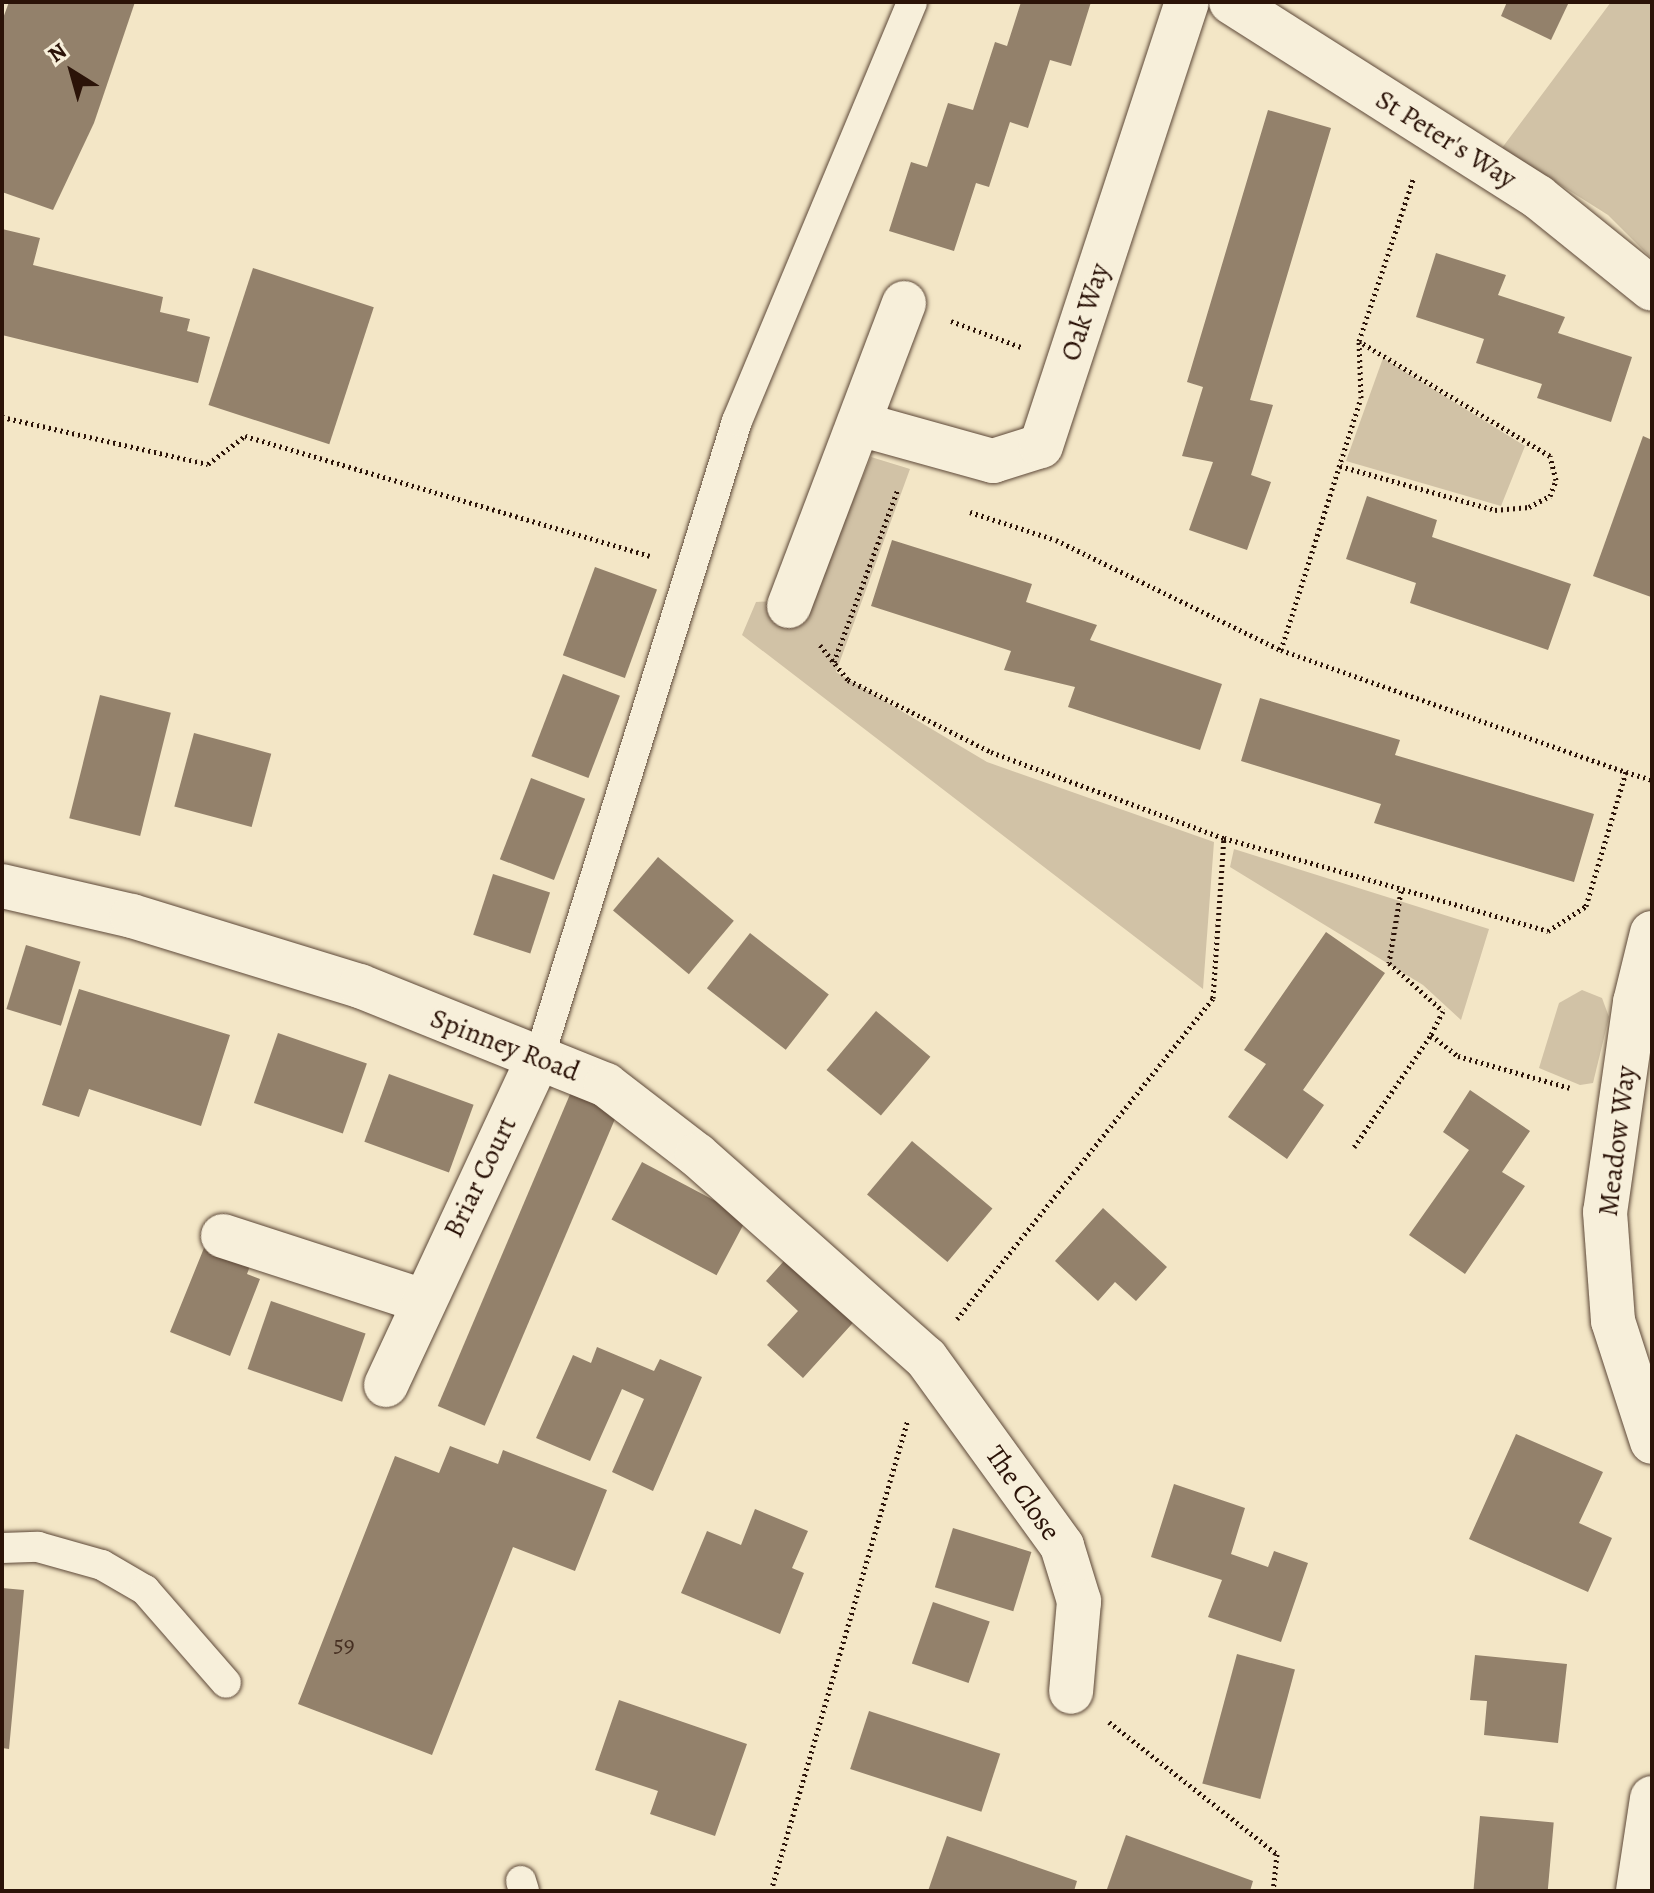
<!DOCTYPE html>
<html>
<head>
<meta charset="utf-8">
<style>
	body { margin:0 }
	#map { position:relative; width:1654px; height:1893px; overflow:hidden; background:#f3e6c6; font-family:Alegreya,serif }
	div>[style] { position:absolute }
	.green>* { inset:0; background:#d1c2a6 }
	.building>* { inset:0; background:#93816b; transform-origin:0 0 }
	.path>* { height:5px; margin-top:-2.5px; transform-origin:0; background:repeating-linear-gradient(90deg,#2b1308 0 2px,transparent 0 6px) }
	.roads { filter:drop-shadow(0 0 2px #5d4838) drop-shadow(0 0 2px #5d4838) }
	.service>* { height:30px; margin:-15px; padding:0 15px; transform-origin:15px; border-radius:15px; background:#f7efda }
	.minor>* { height:44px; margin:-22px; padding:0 22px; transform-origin:22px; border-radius:22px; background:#f7efda }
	span { translate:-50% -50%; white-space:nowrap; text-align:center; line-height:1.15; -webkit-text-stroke:6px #f7efda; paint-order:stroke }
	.number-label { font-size:24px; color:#452e21 }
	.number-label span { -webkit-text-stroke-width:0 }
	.street-label { font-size:28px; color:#2b1308 }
	.frame { position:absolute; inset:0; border:4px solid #2b1308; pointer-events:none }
	.north { position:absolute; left:32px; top:32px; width:80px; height:80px; -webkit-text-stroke:6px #f7efda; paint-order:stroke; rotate:323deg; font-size:22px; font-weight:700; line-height:32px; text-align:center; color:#2b1308 }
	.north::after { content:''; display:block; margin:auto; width:28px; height:36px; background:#2b1308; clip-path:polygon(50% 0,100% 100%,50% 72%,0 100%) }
</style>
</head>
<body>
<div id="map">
	<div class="green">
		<div style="clip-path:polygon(1611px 2px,1652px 2px,1652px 259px,1608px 215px,1502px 148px)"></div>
		<div style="clip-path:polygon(1383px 358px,1525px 446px,1501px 506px,1346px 461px)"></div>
		<div style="clip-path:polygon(871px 457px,910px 469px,836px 672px,987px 762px,1214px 842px,1203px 989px,742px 635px,756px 602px,812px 599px)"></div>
		<div style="clip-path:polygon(1234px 849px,1489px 929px,1461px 1020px,1423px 985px,1230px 867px)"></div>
		<div style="clip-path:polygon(1582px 990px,1602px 998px,1609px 1017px,1593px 1083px,1580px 1085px,1539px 1068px,1559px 1003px)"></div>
	</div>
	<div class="building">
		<div style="clip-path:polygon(9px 2px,135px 2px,94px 123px,53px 210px,2px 192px,2px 21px)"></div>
		<div style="clip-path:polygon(1021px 2px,1091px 2px,1071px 66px,1050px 60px,1028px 128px,1010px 122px,989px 187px,976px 183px,954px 251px,889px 231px,911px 162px,927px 167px,948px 103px,973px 110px,995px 42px,1007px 46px)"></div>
		<div style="clip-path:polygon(1507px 2px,1569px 2px,1551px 40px,1501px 16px)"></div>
		<div style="clip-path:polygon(1268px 110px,1331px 128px,1250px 400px,1273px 405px,1251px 475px,1271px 482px,1247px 550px,1189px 530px,1213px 462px,1182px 456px,1203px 387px,1187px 382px)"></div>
		<div style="clip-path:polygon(2px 229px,40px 238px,33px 265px,163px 297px,160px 312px,190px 319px,187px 331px,210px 337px,198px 383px,2px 335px)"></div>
		<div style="clip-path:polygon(1436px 253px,1506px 275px,1498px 295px,1565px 317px,1558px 333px,1632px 357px,1611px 422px,1537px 398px,1542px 384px,1476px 363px,1484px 339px,1416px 317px)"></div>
		<div style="left:253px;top:268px;width:127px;height:144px;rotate:18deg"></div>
		<div style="clip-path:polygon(1643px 436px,1652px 440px,1651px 597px,1593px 576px)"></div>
		<div style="clip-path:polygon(1367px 496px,1437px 520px,1432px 537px,1571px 584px,1548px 650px,1410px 603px,1416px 583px,1346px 559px)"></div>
		<div style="clip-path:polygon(892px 540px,1032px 584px,1026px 602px,1097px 625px,1090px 640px,1222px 684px,1200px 750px,1068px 707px,1075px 687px,1004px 670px,1011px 651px,871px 606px)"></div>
		<div style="left:595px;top:567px;width:66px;height:94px;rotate:20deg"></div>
		<div style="left:563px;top:674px;width:61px;height:88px;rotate:21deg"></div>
		<div style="left:100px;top:695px;width:73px;height:127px;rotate:14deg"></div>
		<div style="clip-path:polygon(1260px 698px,1400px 740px,1395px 755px,1594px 814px,1574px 882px,1374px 823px,1381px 804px,1241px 761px)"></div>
		<div style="left:194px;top:733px;width:80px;height:76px;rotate:15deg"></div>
		<div style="left:531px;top:778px;width:58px;height:87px;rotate:21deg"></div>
		<div style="left:658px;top:857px;width:99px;height:70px;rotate:40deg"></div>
		<div style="left:493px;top:874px;width:60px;height:64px;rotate:18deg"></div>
		<div style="clip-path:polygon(1326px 932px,1385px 973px,1303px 1090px,1324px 1105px,1287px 1159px,1228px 1117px,1266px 1064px,1244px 1050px)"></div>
		<div style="left:750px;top:933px;width:100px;height:70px;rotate:38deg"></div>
		<div style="left:26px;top:945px;width:57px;height:67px;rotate:17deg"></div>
		<div style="clip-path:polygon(79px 989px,230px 1035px,201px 1126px,89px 1089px,79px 1117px,42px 1105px)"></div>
		<div style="left:876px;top:1011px;width:71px;height:77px;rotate:40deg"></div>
		<div style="left:278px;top:1033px;width:94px;height:74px;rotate:19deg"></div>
		<div style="left:389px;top:1074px;width:90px;height:72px;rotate:20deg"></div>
		<div style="clip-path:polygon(1470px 1090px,1530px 1131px,1502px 1172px,1525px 1186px,1465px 1274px,1409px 1235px,1469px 1150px,1443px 1132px)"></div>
		<div style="left:571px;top:1092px;width:51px;height:341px;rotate:23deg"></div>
		<div style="left:912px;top:1141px;width:105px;height:70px;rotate:40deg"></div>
		<div style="left:642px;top:1162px;width:119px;height:65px;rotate:28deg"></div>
		<div style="clip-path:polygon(1103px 1208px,1167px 1267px,1136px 1301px,1115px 1282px,1098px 1301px,1055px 1261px)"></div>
		<div style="clip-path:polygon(204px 1248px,250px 1266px,247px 1274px,260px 1279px,230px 1356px,170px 1332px)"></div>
		<div style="clip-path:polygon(792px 1252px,860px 1315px,803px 1378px,767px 1345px,798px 1311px,766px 1281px)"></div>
		<div style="left:271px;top:1301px;width:100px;height:72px;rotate:19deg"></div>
		<div style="clip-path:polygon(597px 1347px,654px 1371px,660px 1359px,702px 1377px,653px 1491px,612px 1472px,644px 1399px,622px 1389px,590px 1461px,536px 1438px,573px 1355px,591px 1363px)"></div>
		<div style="clip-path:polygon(1516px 1434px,1603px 1472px,1579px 1523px,1612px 1538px,1588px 1592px,1469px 1539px)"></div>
		<div style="clip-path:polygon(450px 1446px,498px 1464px,503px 1450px,607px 1490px,575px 1571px,513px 1547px,432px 1755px,298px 1704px,395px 1456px,439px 1473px)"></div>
		<div style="clip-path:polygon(1174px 1484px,1245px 1508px,1231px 1554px,1268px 1567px,1274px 1551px,1308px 1563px,1281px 1642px,1208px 1617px,1222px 1580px,1151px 1557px)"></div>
		<div style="clip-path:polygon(755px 1509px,808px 1531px,792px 1568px,804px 1573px,780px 1634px,681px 1593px,707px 1531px,741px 1545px)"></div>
		<div style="left:953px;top:1528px;width:82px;height:62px;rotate:17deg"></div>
		<div style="clip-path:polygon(2px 1588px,24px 1590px,9px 1749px,2px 1748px)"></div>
		<div style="left:933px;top:1602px;width:60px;height:65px;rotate:19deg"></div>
		<div style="left:1237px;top:1654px;width:60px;height:134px;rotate:15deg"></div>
		<div style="clip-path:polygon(1475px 1655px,1567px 1664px,1558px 1743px,1484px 1735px,1487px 1701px,1470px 1700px)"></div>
		<div style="clip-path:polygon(619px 1700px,747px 1744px,715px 1836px,650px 1814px,658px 1791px,595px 1770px)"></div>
		<div style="left:869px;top:1711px;width:138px;height:61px;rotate:18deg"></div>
		<div style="left:1480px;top:1816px;width:74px;height:75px;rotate:5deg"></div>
		<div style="clip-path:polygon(1126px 1835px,1253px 1881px,1250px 1891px,1107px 1889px)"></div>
		<div style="clip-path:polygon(947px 1836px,1077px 1881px,1074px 1891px,928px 1891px)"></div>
	</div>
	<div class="path">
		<div style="left:951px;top:321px;width:75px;rotate:20.4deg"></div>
		<div style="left:2px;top:417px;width:211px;rotate:12.9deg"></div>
		<div style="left:208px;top:464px;width:46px;rotate:-37.1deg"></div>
		<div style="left:245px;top:436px;width:422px;rotate:16.5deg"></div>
		<div style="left:1340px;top:466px;width:161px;rotate:15.8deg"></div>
		<div style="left:1495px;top:510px;width:34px;rotate:-5deg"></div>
		<div style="left:1529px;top:507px;width:24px;rotate:-28deg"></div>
		<div style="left:1550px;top:496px;width:17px;rotate:-69deg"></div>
		<div style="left:1556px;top:480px;width:25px;rotate:-104deg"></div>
		<div style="left:1550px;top:456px;width:222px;rotate:-149deg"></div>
		<div style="left:970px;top:512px;width:90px;rotate:18deg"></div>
		<div style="left:1056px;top:540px;width:250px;rotate:26.1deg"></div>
		<div style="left:1281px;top:650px;width:366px;rotate:19.5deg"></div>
		<div style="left:820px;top:645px;width:45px;rotate:51.3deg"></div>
		<div style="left:848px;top:680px;width:160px;rotate:26.7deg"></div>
		<div style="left:991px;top:752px;width:248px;rotate:20.3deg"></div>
		<div style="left:1224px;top:838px;width:337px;rotate:16deg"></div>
		<div style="left:1548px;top:931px;width:45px;rotate:-33.3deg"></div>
		<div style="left:1586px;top:906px;width:140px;rotate:-73.4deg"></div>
		<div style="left:1626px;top:772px;width:27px;rotate:17deg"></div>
		<div style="left:1281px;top:650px;width:264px;rotate:-72.4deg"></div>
		<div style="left:1361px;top:398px;width:57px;rotate:-92deg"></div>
		<div style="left:1359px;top:341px;width:173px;rotate:-71.5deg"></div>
		<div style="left:834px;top:662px;width:184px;rotate:-69.7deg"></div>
		<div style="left:1401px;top:891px;width:73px;rotate:99.5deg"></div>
		<div style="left:1389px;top:963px;width:72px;rotate:41.6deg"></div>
		<div style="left:1443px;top:1011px;width:27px;rotate:117deg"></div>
		<div style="left:1431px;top:1035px;width:34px;rotate:38deg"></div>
		<div style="left:1458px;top:1056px;width:116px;rotate:15.9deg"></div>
		<div style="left:1354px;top:1147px;width:136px;rotate:-55.5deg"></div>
		<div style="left:957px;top:1319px;width:411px;rotate:-51.4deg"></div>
		<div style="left:1213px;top:998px;width:160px;rotate:-86.1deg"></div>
		<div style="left:1109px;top:1722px;width:214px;rotate:38.2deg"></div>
		<div style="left:1277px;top:1854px;width:37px;rotate:96deg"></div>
		<div style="left:771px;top:1891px;width:491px;rotate:-73.8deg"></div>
	</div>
	<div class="roads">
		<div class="service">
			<div style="left:540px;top:1055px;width:664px;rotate:-72.74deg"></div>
			<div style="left:737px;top:421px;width:454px;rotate:-67.3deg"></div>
			<div style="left:2px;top:1548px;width:36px;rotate:-2deg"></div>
			<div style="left:38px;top:1547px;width:66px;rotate:15.7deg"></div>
			<div style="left:102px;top:1565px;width:50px;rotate:30.2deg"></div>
			<div style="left:145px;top:1590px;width:123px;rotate:48.9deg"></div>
			<div style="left:521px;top:1881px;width:10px;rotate:73deg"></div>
		</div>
		<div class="minor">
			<div style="left:1231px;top:2px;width:364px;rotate:32.4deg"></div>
			<div style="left:1538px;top:197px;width:146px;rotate:38.9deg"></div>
			<div style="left:863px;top:425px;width:135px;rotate:15.5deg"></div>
			<div style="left:993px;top:461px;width:50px;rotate:-17.4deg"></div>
			<div style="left:1041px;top:446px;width:467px;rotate:-71.8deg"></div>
			<div style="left:789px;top:606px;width:324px;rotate:-69.2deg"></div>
			<div style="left:2px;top:886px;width:133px;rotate:13deg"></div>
			<div style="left:132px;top:916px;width:239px;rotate:17.1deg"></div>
			<div style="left:360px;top:986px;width:265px;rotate:21.9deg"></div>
			<div style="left:606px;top:1085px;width:115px;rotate:37.6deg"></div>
			<div style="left:697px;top:1155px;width:306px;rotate:41.6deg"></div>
			<div style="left:926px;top:1358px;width:232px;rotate:54.1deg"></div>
			<div style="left:1062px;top:1546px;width:58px;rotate:72.8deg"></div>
			<div style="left:1079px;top:1601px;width:91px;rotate:95deg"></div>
			<div style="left:1652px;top:933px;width:71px;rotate:103.8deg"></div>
			<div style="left:1635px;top:1002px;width:212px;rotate:98.1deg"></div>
			<div style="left:1605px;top:1212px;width:109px;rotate:85.8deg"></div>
			<div style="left:1613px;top:1321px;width:127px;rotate:72.1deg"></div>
			<div style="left:223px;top:1236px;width:207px;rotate:18deg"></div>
			<div style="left:386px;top:1385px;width:364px;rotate:-65deg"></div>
			<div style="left:1638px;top:1891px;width:94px;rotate:-81.4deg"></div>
		</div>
	</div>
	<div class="number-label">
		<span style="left:344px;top:1645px">59</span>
	</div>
	<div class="street-label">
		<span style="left:1446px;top:139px;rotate:32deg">St Peter's Way</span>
		<span style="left:1085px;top:312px;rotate:-72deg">Oak Way</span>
		<span style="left:505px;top:1045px;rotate:21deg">Spinney Road</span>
		<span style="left:1617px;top:1141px;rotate:-83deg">Meadow Way</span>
		<span style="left:480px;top:1177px;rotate:-64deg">Briar Court</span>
		<span style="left:1023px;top:1493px;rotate:55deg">The Close</span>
	</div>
	<div class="frame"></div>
	<div class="north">N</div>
</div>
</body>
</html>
